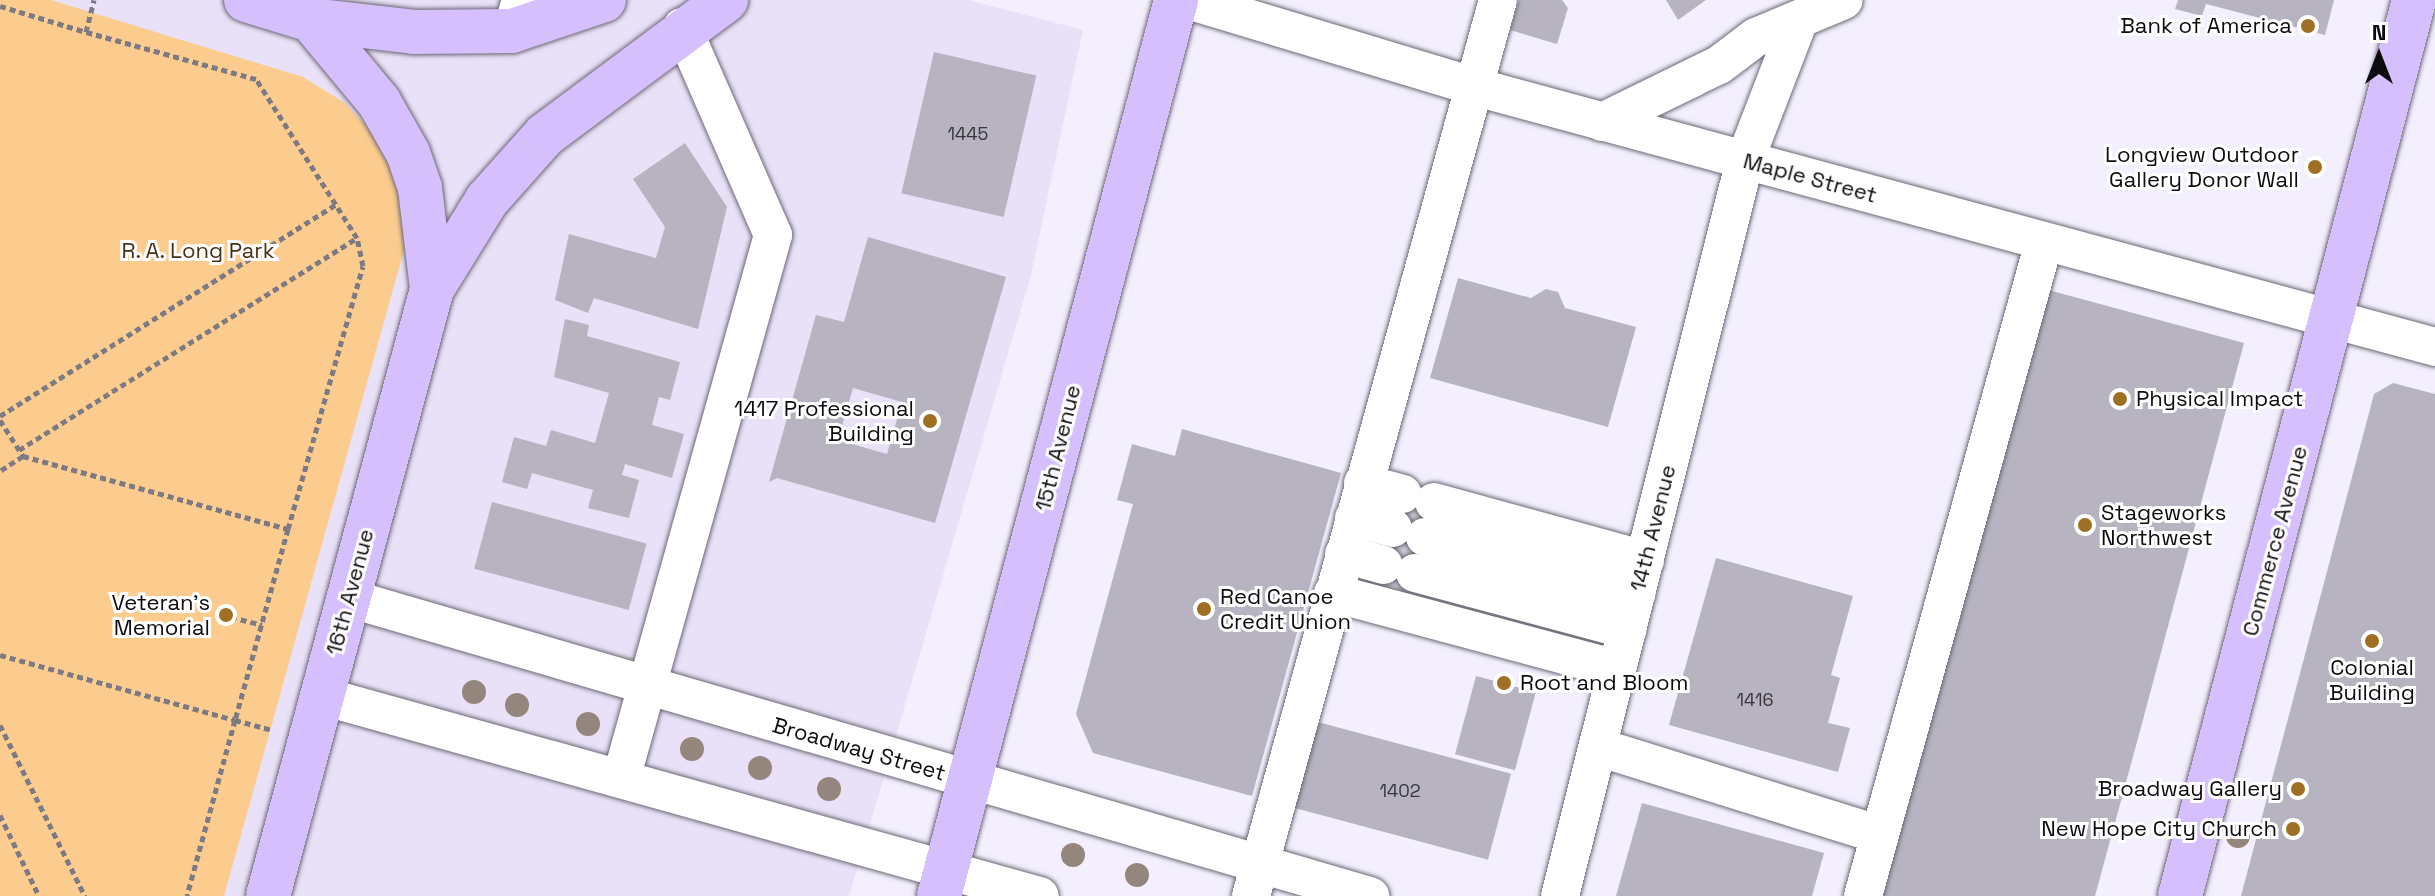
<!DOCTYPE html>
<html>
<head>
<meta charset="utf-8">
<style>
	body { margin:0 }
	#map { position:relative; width:2435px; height:896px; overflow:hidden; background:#f3effe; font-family:"Space Grotesk",sans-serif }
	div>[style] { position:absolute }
	.built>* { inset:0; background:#e8e1f7 }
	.green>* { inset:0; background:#fbcc8e }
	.building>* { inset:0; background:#b7b3c1; transform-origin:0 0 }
	.minor-tunnel>* { height:38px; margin-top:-19px; transform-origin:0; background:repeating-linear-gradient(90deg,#d0cdda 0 38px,transparent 0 57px) }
	.path>* { height:5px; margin-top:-2.5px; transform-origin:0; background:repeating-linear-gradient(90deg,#7d7a84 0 6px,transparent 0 10px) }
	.roads { filter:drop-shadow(0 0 2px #6c6876) drop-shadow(0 0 2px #6c6876) }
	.minor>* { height:38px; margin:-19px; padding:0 19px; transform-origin:19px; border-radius:19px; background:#fff }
	.major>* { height:44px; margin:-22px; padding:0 22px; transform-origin:22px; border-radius:22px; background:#d5bffc }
	.trees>* { width:24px; height:24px; margin:-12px; border-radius:50%; background:#94867c }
	.dots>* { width:22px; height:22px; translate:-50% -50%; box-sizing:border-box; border:4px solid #fff; border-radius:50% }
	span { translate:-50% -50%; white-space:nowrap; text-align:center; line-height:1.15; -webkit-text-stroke:6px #fff; paint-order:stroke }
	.number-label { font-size:18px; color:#38353c }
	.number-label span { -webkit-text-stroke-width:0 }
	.poi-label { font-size:22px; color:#0d0b10 }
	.right { translate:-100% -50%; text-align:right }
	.left { translate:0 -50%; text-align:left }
	.street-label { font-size:22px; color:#0d0b10 }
	.park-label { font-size:22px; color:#473112 }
	.north { position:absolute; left:2339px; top:16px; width:80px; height:80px; -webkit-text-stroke:6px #fff; paint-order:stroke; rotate:0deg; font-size:22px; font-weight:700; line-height:32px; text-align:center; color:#0d0b10 }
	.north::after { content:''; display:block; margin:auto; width:28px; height:36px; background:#0d0b10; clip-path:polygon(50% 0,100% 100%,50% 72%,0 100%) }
</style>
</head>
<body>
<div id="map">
	<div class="built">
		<div style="clip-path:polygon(0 0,968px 0,1083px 30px,1031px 275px,849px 896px,0 896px)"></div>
	</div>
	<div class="green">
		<div style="clip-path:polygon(0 0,51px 0,303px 77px,345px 103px,378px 139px,400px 183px,409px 232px,224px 896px,0 896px)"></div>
	</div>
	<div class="building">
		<div style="clip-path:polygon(1519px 0,1562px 0,1568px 8px,1557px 44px,1510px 30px)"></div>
		<div style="clip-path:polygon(1666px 0,1706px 0,1678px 20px)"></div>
		<div style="clip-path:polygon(2178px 0,2334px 0,2325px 35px,2206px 4px,2202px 16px,2175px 9px)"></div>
		<div style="left:934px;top:52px;width:105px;height:145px;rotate:13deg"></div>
		<div style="clip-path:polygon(685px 143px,727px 207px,698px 329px,594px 298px,588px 313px,555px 300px,569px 234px,656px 258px,665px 227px,633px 179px)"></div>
		<div style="clip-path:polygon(evenodd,868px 237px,1006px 277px,935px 523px,777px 478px,769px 482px,816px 315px,844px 322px,868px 237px,853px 388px,902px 402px,887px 454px,838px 440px,853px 388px)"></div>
		<div style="clip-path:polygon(1458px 278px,1531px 298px,1546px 289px,1558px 292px,1565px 308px,1636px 327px,1608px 427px,1430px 378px)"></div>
		<div style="clip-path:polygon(2041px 288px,2244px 343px,2137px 742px,2095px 896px,1876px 896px)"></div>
		<div style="clip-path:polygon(565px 319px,589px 325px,587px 336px,680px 362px,670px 400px,659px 397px,652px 425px,684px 434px,672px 478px,625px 464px,622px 475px,639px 480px,629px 518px,588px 508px,593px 490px,532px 473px,527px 489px,502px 482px,514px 437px,546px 446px,551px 430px,595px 443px,609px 393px,554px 377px)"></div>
		<div style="clip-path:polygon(2393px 383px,2435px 394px,2435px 896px,2241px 896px,2374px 394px)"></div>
		<div style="clip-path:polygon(1182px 429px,1341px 473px,1252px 796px,1093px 753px,1076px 714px,1133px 504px,1117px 500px,1132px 444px,1175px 456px)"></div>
		<div style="left:492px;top:502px;width:160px;height:69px;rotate:15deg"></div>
		<div style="clip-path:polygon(1716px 558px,1853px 596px,1831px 675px,1840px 678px,1828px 723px,1850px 728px,1838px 772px,1669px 725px)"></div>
		<div style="left:1476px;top:676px;width:62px;height:81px;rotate:15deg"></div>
		<div style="left:1314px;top:721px;width:204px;height:89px;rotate:15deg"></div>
		<div style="clip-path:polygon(1642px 803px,1824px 853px,1812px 896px,1616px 896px)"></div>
	</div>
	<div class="minor-tunnel">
		<div style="left:1398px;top:510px;width:33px;rotate:16deg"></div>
		<div style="left:1389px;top:546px;width:32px;rotate:14deg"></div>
		<div style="left:1379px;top:581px;width:33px;rotate:14deg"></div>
	</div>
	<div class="path">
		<div style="left:0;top:6px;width:90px;rotate:16.8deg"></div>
		<div style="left:86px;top:32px;width:33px;rotate:-76deg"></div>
		<div style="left:0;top:416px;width:397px;rotate:-32.2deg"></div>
		<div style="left:0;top:420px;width:43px;rotate:57.4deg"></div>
		<div style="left:23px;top:456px;width:27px;rotate:147deg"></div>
		<div style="left:19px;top:450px;width:399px;rotate:-32.1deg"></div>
		<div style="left:357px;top:238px;width:188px;rotate:-122.4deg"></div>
		<div style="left:256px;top:79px;width:176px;rotate:-164.5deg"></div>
		<div style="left:23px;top:456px;width:275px;rotate:15.4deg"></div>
		<div style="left:288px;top:529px;width:198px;rotate:105.5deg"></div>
		<div style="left:235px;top:720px;width:38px;rotate:15deg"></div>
		<div style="left:288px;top:529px;width:273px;rotate:-74.1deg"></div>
		<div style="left:363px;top:266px;width:29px;rotate:-102deg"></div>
		<div style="left:231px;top:617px;width:32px;rotate:14deg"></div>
		<div style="left:0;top:655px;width:244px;rotate:15.5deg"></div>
		<div style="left:235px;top:720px;width:182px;rotate:105.3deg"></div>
		<div style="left:0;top:725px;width:191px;rotate:63.6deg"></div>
		<div style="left:0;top:815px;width:90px;rotate:64.3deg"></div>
	</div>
	<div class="roads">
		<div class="minor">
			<div style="left:1188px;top:0;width:297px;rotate:16.8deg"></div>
			<div style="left:1472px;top:86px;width:998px;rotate:15.16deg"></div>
			<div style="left:512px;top:31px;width:32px;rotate:-74deg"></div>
			<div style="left:1602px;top:122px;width:130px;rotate:-26deg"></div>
			<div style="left:1719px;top:65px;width:46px;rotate:-37.1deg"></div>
			<div style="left:1756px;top:37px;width:95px;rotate:-22.8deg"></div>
			<div style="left:1363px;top:483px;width:41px;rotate:15.4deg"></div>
			<div style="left:1434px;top:502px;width:219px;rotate:15.4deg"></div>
			<div style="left:1354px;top:518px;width:40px;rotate:14.4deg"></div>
			<div style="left:1425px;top:537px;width:219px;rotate:15.1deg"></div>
			<div style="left:1344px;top:554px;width:41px;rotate:15.4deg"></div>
			<div style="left:1415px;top:573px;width:220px;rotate:15deg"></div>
			<div style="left:1333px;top:593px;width:294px;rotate:15deg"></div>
			<div style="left:348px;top:598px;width:1065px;rotate:16.26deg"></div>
			<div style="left:322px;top:696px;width:745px;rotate:15.57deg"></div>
			<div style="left:1598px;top:747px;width:295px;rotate:17.3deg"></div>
			<div style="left:621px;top:779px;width:565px;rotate:-74.39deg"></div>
			<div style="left:773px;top:235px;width:227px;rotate:-113.6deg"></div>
			<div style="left:1251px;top:896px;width:929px;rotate:-74.59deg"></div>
			<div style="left:1560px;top:896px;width:759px;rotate:-75.89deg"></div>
			<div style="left:1745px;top:160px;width:145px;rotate:-68.9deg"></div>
			<div style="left:1863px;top:896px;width:679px;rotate:-74.53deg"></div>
		</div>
		<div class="major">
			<div style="left:246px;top:0;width:68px;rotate:17.1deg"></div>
			<div style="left:311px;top:20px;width:104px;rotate:6.6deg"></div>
			<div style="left:414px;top:32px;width:98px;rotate:-0.6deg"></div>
			<div style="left:512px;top:31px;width:97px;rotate:-18.6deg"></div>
			<div style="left:311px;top:20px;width:107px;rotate:50.3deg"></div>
			<div style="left:379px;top:102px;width:59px;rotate:60.4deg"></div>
			<div style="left:408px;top:153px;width:37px;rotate:71deg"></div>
			<div style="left:420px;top:188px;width:102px;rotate:83.2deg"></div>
			<div style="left:268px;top:896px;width:629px;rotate:-74.88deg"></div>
			<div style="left:432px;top:289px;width:105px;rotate:-58.3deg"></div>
			<div style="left:487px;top:200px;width:87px;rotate:-48.3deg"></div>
			<div style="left:545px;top:135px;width:226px;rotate:-36.7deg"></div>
			<div style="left:939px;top:896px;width:927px;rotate:-75.18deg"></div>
			<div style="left:2180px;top:896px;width:926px;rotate:-75.36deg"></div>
		</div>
	</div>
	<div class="trees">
		<div style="left:474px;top:692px"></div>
		<div style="left:517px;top:705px"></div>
		<div style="left:588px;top:724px"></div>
		<div style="left:692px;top:749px"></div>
		<div style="left:760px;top:768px"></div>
		<div style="left:829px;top:789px"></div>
		<div style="left:2238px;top:836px"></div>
		<div style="left:1073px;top:855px"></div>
		<div style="left:1137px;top:875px"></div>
	</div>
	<div class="dots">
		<div style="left:2308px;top:26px;background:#9f6f23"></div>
		<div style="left:2315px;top:167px;background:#9f6f23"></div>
		<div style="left:2120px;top:399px;background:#9f6f23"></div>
		<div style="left:930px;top:421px;background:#9f6f23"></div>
		<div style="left:2085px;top:525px;background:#9f6f23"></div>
		<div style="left:1204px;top:609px;background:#9f6f23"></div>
		<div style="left:226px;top:615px;background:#9f6f23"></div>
		<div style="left:2372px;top:641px;background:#9f6f23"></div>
		<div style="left:1504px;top:683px;background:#9f6f23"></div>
		<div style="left:2298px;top:789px;background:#9f6f23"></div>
		<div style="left:2293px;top:829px;background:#9f6f23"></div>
	</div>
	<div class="number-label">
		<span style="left:968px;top:134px">1445</span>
		<span style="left:1755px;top:700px">1416</span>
		<span style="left:1400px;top:791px">1402</span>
	</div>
	<div class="poi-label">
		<span class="right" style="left:2292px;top:26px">Bank of America</span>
		<span class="right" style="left:2299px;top:167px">Longview Outdoor<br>Gallery Donor Wall</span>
		<span class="left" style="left:2136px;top:399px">Physical Impact</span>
		<span class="right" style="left:914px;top:421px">1417 Professional<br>Building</span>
		<span class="left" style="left:2101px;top:525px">Stageworks<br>Northwest</span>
		<span class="left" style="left:1220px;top:609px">Red Canoe<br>Credit Union</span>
		<span class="right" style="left:210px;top:615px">Veteran's<br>Memorial</span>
		<span style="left:2372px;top:680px">Colonial<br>Building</span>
		<span class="left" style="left:1520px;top:683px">Root and Bloom</span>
		<span class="right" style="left:2282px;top:789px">Broadway Gallery</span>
		<span class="right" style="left:2277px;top:829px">New Hope City Church</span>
	</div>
	<div class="street-label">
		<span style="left:1810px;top:178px;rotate:15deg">Maple Street</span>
		<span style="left:1058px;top:448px;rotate:-76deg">15th Avenue</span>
		<span style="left:1653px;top:528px;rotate:-76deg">14th Avenue</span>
		<span style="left:2275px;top:541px;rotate:-75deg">Commerce Avenue</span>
		<span style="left:350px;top:592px;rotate:-75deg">16th Avenue</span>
		<span style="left:859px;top:749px;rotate:16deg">Broadway Street</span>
	</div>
	<div class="park-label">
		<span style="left:198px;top:251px">R. A. Long Park</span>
	</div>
	<div class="north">N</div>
</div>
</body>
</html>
